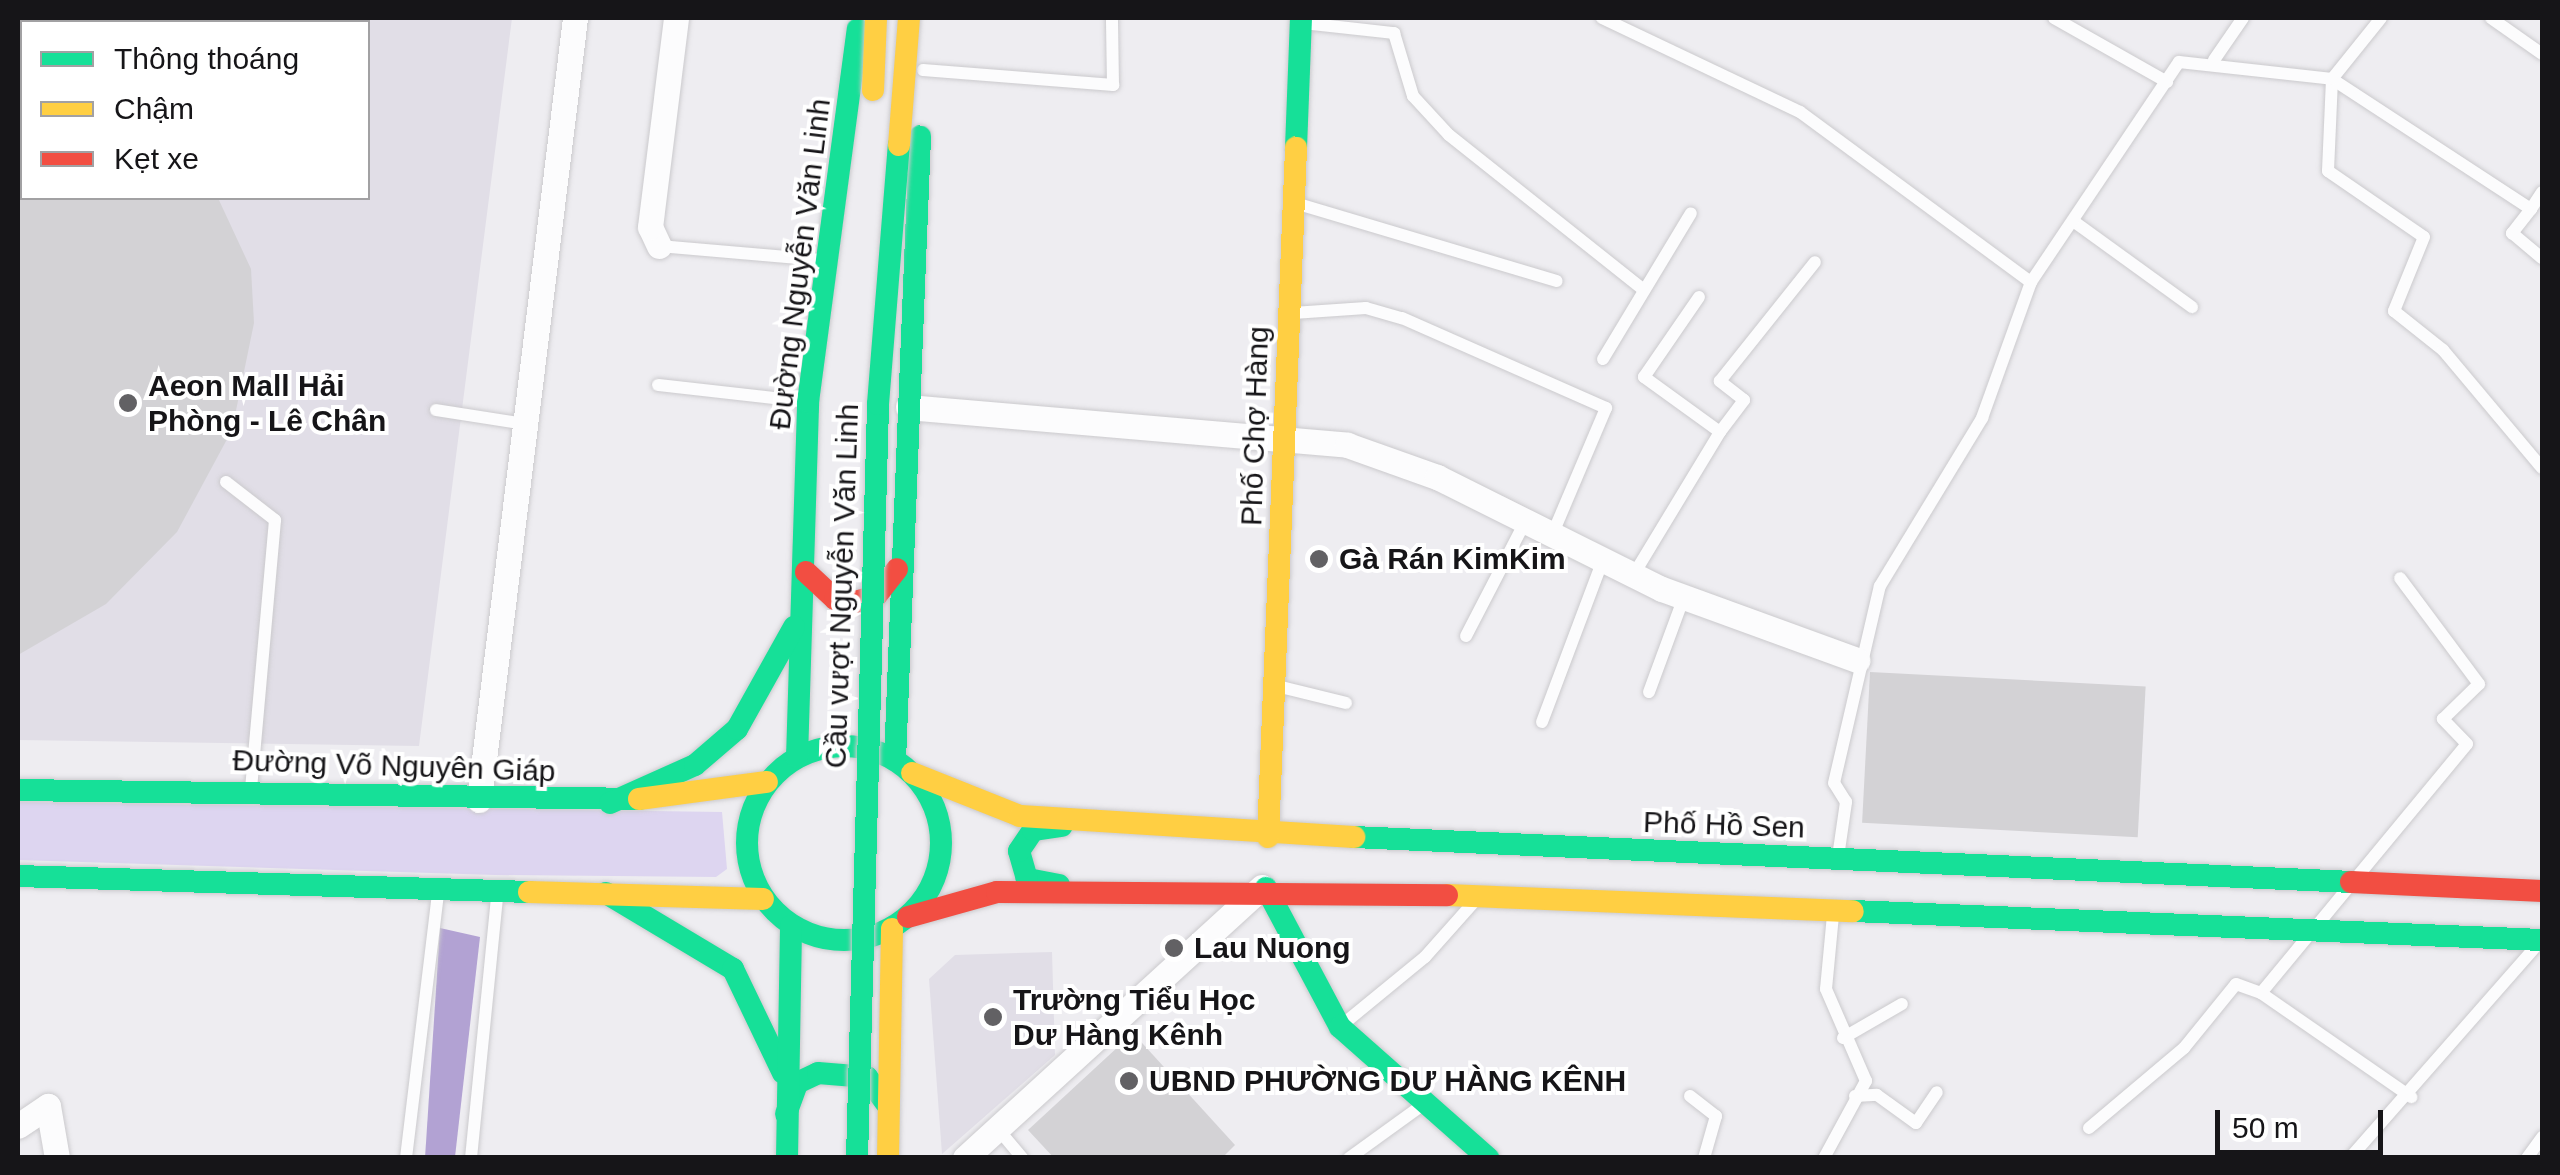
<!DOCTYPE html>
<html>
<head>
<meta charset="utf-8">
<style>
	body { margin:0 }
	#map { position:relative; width:2560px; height:1175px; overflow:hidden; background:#eeedf1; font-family:Helvetica,sans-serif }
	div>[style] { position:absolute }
	.built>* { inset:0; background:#e1dee7 }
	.green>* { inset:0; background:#ddd5f0 }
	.water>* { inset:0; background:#b2a2d3 }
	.building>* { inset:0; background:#d3d2d5; transform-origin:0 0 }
	.roads { filter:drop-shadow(0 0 2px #cbcacd) drop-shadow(0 0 2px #cbcacd) }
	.lane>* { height:12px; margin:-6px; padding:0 6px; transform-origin:6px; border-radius:6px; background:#fcfcfd }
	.street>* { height:25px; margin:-12.5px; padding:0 12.5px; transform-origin:12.5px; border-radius:12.5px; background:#fcfcfd }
	.fast>* { height:22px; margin:-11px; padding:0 11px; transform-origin:11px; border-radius:11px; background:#16e098 }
	.fast>.ring { margin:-11px; padding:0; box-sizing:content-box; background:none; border:22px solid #16e098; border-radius:50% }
	.slow>* { height:22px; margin:-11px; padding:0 11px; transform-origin:11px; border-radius:11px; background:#ffcf43 }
	.jam>* { height:22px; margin:-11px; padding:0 11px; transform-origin:11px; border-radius:11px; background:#f24e42 }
	.bridges { filter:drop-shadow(0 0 2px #cbcacd) drop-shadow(0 0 2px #cbcacd) }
	.fast-bridge>* { height:22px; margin:-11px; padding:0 11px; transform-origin:11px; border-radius:11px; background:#16e098 }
	.slow-bridge>* { height:22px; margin:-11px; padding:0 11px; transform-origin:11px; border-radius:11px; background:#ffcf43 }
	.dots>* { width:28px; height:28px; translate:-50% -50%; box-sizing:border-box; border:5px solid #fff; border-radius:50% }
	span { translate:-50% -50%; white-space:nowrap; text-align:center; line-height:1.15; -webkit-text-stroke:8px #fff; paint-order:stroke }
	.street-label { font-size:30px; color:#161518 }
	.poi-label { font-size:30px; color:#161518; font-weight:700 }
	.left { translate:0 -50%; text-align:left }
	.frame { position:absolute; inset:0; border:20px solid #161518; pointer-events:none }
	.legend { position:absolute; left:20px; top:20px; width:350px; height:180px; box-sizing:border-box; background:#fff; border:2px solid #a2a1a3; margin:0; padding:12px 18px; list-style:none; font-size:30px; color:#161518 }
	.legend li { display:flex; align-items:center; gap:20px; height:50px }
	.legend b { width:50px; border:2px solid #a2a1a3 }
	.scale { position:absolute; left:2215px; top:1110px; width:168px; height:45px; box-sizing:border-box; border:5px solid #161518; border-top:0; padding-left:12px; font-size:30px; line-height:35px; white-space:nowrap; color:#161518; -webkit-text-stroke:8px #fff; paint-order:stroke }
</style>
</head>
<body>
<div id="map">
	<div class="built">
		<div style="clip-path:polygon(evenodd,18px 18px,512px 18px,419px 746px,18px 740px,18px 18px,22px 22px,368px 22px,368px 198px,22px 198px,22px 22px)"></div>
		<div style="clip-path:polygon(1052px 952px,1055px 1055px,942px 1154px,929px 979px,955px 955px)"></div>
	</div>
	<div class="green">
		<div style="clip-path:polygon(18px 802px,722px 812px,727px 869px,716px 877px,495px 875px,18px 860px)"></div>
	</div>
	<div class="water">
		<div style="clip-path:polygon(440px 928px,480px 937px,455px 1157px,425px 1158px)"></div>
	</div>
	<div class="building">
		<div style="clip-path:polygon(18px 198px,218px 198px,251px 269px,254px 323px,232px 430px,177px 532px,106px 604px,18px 655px)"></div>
		<div style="left:1870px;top:672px;width:276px;height:151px;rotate:3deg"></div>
		<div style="clip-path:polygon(1133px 1033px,1235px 1145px,1222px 1158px,1054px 1158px,1028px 1130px)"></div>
	</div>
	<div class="roads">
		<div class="lane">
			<div style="left:1602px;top:18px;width:219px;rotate:25.4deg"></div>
			<div style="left:1800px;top:112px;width:287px;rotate:36.4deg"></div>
			<div style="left:2054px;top:18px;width:130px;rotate:29.5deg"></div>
			<div style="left:2491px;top:18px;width:62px;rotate:35.2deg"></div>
			<div style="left:1303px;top:23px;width:92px;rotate:6.3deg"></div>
			<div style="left:1394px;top:33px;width:66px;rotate:73.2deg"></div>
			<div style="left:1413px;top:96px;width:53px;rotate:47.3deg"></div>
			<div style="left:1449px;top:135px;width:249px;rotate:38.5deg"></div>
			<div style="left:2214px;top:60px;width:51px;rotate:-55.4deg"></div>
			<div style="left:923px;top:70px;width:191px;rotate:4.5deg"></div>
			<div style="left:1113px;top:85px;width:67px;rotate:-90.9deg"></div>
			<div style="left:2332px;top:79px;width:92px;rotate:92.5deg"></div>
			<div style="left:2328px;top:171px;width:116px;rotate:34.5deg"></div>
			<div style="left:2424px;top:237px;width:80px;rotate:112.1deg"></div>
			<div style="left:2394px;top:311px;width:63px;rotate:38.5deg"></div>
			<div style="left:2443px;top:350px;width:154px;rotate:50deg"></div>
			<div style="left:2332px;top:79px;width:238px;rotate:33.2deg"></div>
			<div style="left:2531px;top:209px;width:20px;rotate:-57deg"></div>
			<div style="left:1295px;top:203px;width:273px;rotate:16.6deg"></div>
			<div style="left:2531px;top:209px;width:31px;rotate:128deg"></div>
			<div style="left:2512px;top:233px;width:39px;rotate:40deg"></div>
			<div style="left:2073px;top:221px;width:147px;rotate:35.9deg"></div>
			<div style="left:659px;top:246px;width:163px;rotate:4.9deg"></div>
			<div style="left:1293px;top:313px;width:73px;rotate:-3.9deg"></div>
			<div style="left:1366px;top:308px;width:37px;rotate:16deg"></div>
			<div style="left:1402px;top:318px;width:223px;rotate:23.8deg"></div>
			<div style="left:1606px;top:408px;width:138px;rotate:113deg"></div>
			<div style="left:1603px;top:359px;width:170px;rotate:-58.9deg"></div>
			<div style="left:658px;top:385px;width:144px;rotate:6.4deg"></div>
			<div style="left:436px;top:410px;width:90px;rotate:8.9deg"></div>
			<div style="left:1720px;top:432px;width:40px;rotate:-53deg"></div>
			<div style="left:1744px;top:400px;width:31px;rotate:-142deg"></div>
			<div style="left:1720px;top:381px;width:152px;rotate:-51.4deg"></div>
			<div style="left:226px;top:482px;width:62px;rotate:37.8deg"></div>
			<div style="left:275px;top:520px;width:271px;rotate:95.1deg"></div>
			<div style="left:1634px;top:574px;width:166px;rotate:-58.8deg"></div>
			<div style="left:1720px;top:432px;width:94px;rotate:-144.1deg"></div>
			<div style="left:1644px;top:377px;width:97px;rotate:-55.5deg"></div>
			<div style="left:1466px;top:636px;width:128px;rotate:-62.6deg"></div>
			<div style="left:1277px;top:686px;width:71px;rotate:13.8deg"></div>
			<div style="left:1649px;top:692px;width:101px;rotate:-69.8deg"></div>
			<div style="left:1542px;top:722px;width:173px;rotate:-69.4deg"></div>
			<div style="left:1838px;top:857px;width:56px;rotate:-81.7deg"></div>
			<div style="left:1846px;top:802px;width:22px;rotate:-122deg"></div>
			<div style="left:1834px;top:783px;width:202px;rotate:-76.9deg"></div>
			<div style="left:1880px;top:586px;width:197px;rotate:-58.7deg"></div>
			<div style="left:1982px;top:418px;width:145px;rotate:-70.2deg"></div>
			<div style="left:2031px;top:282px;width:265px;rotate:-56.1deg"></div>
			<div style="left:2179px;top:62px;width:154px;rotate:6.3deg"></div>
			<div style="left:2332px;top:79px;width:78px;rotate:-51.2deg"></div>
			<div style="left:2261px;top:993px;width:183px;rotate:34.7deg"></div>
			<div style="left:1342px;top:1025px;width:107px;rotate:-39.3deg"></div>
			<div style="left:1425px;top:957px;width:72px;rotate:-48.4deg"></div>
			<div style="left:1843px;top:1038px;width:68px;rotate:-30deg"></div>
			<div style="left:1690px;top:1096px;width:33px;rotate:38deg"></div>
			<div style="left:1716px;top:1116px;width:44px;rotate:105.9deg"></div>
			<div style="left:1855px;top:1096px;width:22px;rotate:-3deg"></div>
			<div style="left:1877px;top:1095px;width:48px;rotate:35.7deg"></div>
			<div style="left:1916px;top:1123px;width:37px;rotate:-56deg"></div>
			<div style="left:2089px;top:1128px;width:124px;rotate:-40.1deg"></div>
			<div style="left:2184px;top:1048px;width:82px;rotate:-50.9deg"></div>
			<div style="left:2236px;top:984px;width:27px;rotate:20deg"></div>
			<div style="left:2261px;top:993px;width:323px;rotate:-50.4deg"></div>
			<div style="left:2467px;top:744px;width:35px;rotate:-134deg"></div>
			<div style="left:2443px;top:719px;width:50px;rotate:-44.2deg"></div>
			<div style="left:2479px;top:684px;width:132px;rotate:-126.7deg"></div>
			<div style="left:998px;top:1129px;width:38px;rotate:50deg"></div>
			<div style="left:406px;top:1158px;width:266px;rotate:-83.1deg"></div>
			<div style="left:471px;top:1158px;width:262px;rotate:-84.3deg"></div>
			<div style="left:1349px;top:1158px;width:92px;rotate:-35.8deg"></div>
			<div style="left:1824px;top:1158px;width:88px;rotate:-61.4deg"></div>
			<div style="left:1866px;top:1081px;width:100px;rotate:-113.5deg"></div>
			<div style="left:1826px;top:989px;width:74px;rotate:-84.6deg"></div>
			<div style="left:2350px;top:1158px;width:282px;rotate:-48.7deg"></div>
			<div style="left:2527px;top:1158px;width:26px;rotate:-54deg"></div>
		</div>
		<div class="street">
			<div style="left:659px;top:246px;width:21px;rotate:-115deg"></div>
			<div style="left:650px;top:227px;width:211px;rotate:-82.9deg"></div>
			<div style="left:908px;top:407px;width:441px;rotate:4.9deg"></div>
			<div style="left:1347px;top:445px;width:96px;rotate:19.6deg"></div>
			<div style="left:1437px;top:477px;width:251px;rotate:26.5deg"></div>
			<div style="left:1662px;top:589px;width:208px;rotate:20deg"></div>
			<div style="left:479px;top:800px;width:788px;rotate:-83deg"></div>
			<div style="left:18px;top:1126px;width:36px;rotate:-34deg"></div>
			<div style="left:48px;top:1106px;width:53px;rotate:80.2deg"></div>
			<div style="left:965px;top:1158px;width:402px;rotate:-42.4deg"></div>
		</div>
		<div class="fast">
			<div style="left:1296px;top:148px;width:130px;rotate:-87.8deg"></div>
			<div class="ring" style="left:747px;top:746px;width:172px;height:172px"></div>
			<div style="left:797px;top:757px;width:355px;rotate:-88.2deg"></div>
			<div style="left:808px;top:402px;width:376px;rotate:-82.4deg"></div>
			<div style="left:895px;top:760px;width:624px;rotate:-87.7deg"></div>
			<div style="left:18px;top:790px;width:621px;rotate:0.83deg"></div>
			<div style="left:610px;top:803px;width:93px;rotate:-24.1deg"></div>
			<div style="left:695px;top:765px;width:55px;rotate:-40.6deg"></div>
			<div style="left:737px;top:729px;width:117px;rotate:-60.8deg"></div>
			<div style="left:1354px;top:837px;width:998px;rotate:2.58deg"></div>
			<div style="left:18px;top:876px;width:511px;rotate:1.79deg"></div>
			<div style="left:1059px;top:885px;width:33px;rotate:-169deg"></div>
			<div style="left:1027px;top:879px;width:29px;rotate:-106deg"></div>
			<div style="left:1019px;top:851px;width:25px;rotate:-56deg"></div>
			<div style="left:1033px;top:830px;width:29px;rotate:-8deg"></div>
			<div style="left:1266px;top:888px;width:157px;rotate:62deg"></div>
			<div style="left:1340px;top:1027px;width:198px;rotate:41.5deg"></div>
			<div style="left:606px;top:893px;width:148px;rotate:30.9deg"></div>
			<div style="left:733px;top:969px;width:115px;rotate:64.3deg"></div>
			<div style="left:1853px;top:911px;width:690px;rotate:2.41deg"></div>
			<div style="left:786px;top:1114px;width:33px;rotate:-70deg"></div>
			<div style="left:797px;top:1083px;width:23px;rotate:-25deg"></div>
			<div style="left:818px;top:1073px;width:49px;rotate:4.7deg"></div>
			<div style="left:867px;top:1077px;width:32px;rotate:54deg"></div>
			<div style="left:787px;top:1158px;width:232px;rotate:-89deg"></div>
		</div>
		<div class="slow">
			<div style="left:912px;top:773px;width:116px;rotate:21.7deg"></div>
			<div style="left:1020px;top:816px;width:335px;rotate:3.6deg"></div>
			<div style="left:639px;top:799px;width:129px;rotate:-7.6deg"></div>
			<div style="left:1268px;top:837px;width:690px;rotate:-87.67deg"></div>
			<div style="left:529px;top:892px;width:234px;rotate:1.7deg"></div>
			<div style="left:1447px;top:895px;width:406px;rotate:2.3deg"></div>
			<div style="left:888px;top:1158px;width:229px;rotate:-89deg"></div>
		</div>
		<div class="jam">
			<div style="left:806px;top:572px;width:40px;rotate:43deg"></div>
			<div style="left:835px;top:599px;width:20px;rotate:9deg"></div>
			<div style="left:855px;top:602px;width:22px;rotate:-16deg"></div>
			<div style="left:876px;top:596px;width:34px;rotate:-52deg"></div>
			<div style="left:2351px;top:882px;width:191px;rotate:2.7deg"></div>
			<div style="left:908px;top:917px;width:92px;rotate:-15.7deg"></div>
			<div style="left:997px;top:892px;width:450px;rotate:0.4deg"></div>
		</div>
	</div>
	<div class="bridges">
		<div class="fast-bridge">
			<div style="left:857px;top:1158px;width:754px;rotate:-88.4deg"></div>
			<div style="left:878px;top:404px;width:260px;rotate:-85.4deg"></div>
		</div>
		<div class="slow-bridge">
			<div style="left:873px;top:90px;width:72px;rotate:-87.6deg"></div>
			<div style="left:899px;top:145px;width:127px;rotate:-85.5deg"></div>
		</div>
	</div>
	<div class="dots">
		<div style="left:128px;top:403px;background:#626164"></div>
		<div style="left:1319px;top:559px;background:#626164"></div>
		<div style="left:1174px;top:948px;background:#626164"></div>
		<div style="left:993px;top:1017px;background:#626164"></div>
		<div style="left:1129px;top:1081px;background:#626164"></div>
	</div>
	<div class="street-label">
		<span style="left:800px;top:264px;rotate:-83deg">Đường Nguyễn Văn Linh</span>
		<span style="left:1255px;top:426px;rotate:-88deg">Phố Chợ Hàng</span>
		<span style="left:842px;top:586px;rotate:-88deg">Cầu vượt Nguyễn Văn Linh</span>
		<span style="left:394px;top:766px;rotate:2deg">Đường Võ Nguyên Giáp</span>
		<span style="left:1724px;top:825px;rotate:2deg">Phố Hồ Sen</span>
	</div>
	<div class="poi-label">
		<span class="left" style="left:148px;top:403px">Aeon Mall Hải<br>Phòng - Lê Chân</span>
		<span class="left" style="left:1339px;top:559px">Gà Rán KimKim</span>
		<span class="left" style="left:1194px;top:948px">Lau Nuong</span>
		<span class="left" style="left:1013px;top:1017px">Trường Tiểu Học<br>Dư Hàng Kênh</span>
		<span class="left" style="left:1149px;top:1081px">UBND PHƯỜNG DƯ HÀNG KÊNH</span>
	</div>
	<div class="frame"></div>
	<ul class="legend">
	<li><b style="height:12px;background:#16e098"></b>Thông thoáng</li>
	<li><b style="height:12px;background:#ffcf43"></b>Chậm</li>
	<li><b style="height:12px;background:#f24e42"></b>Kẹt xe</li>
	</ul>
	<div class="scale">50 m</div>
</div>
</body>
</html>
